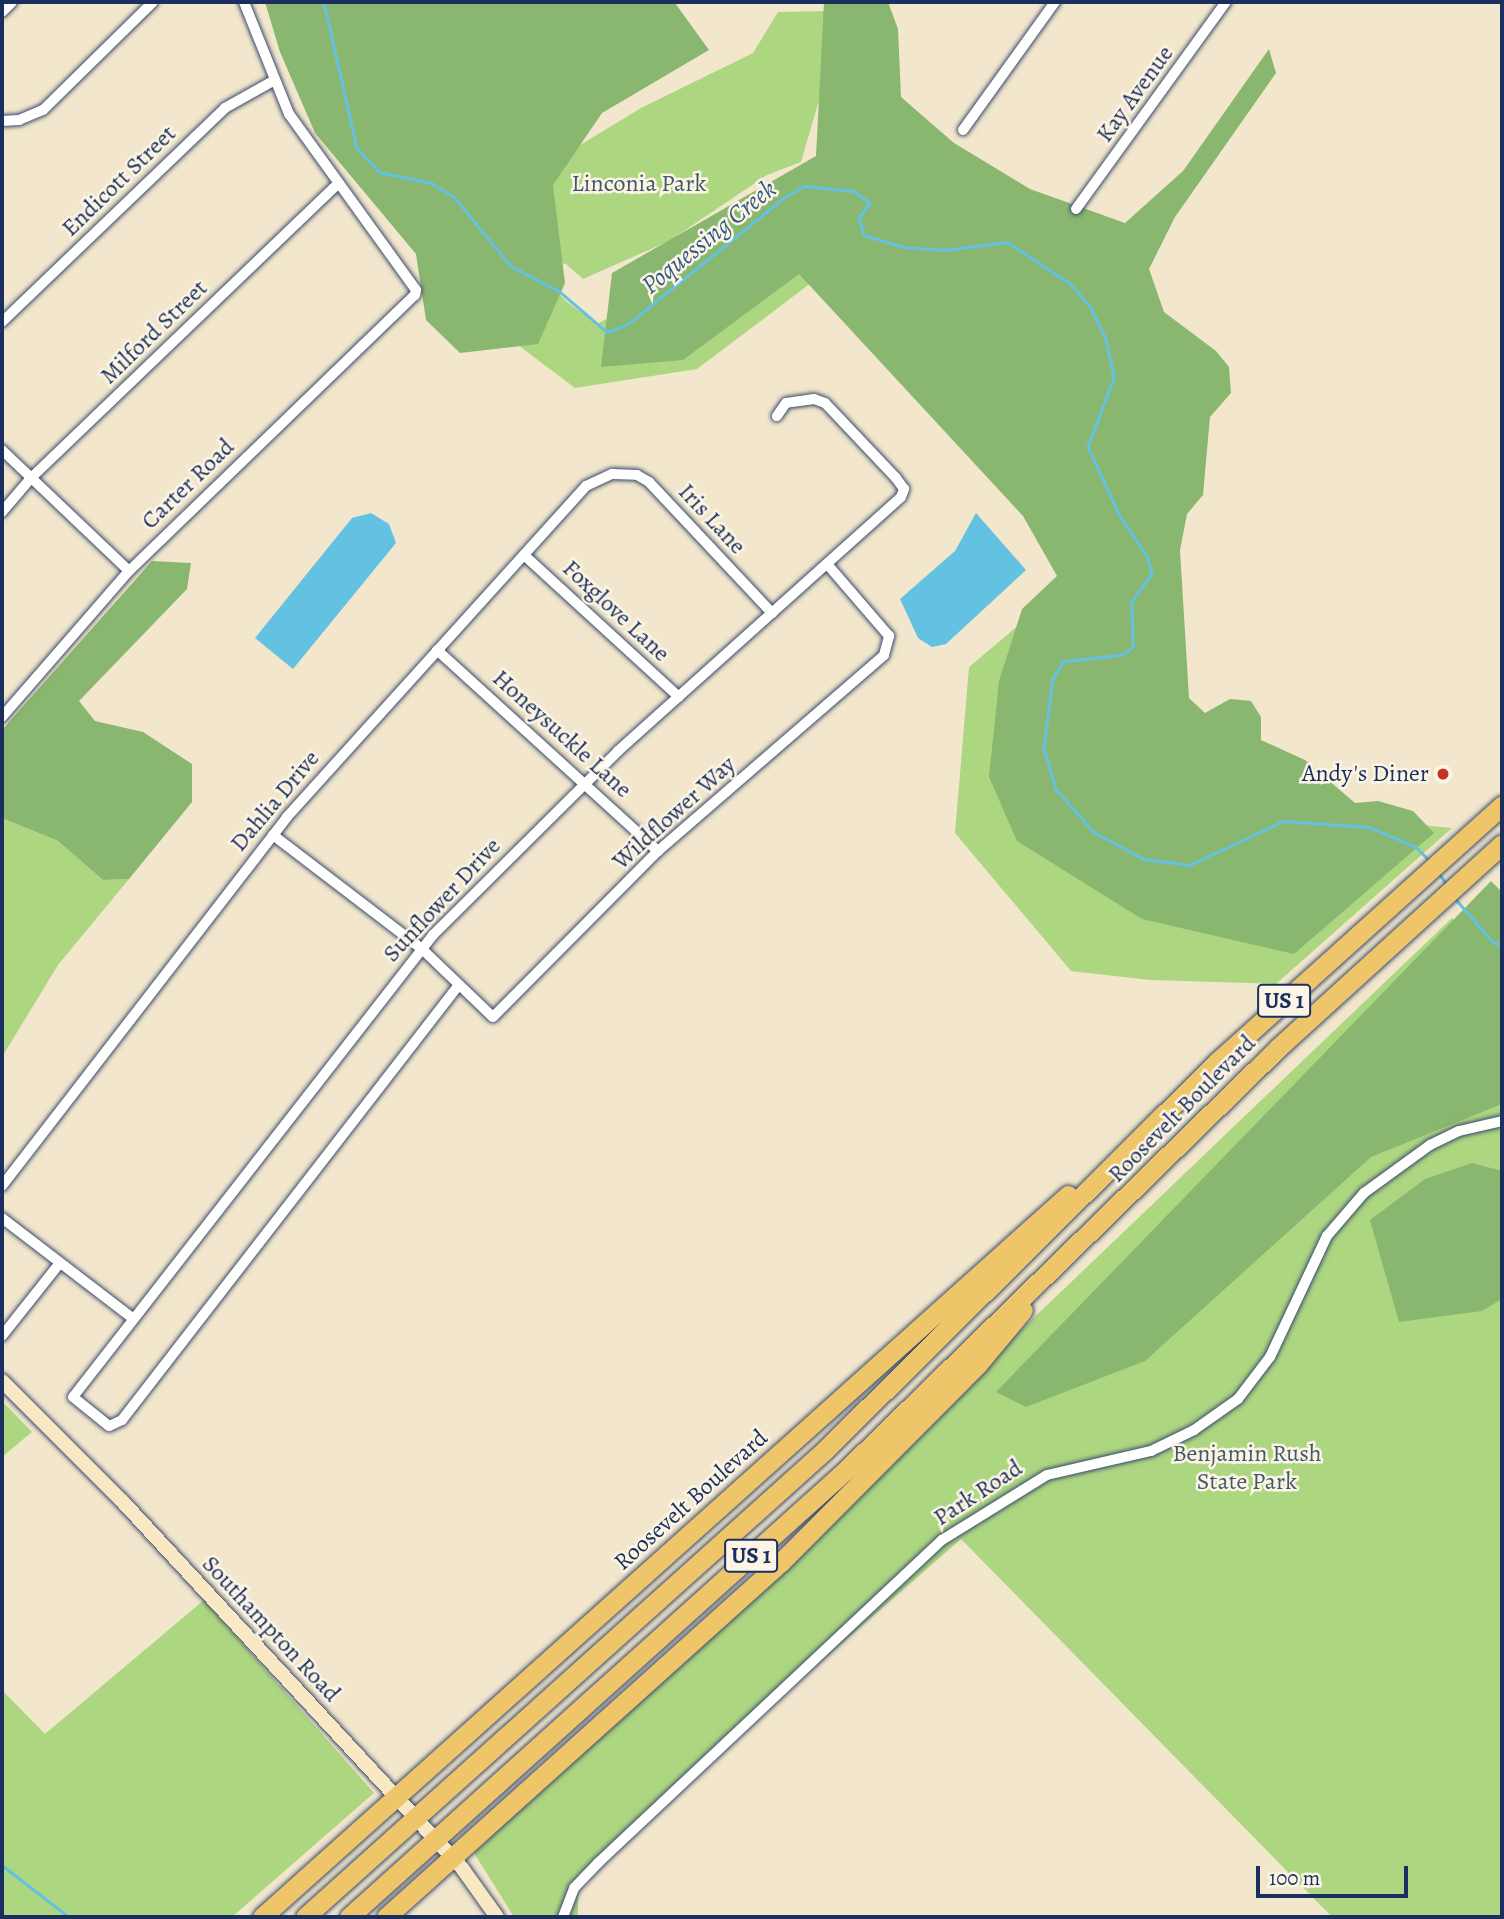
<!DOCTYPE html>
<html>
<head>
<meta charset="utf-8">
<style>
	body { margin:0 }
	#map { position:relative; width:1504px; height:1919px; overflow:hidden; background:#f2e7cc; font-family:Alegreya,serif }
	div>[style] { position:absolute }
	.green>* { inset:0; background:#add681 }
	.forest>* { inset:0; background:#8ab76f }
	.water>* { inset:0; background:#63c2e1 }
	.stream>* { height:2.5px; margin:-1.25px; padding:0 1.25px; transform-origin:1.25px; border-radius:1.25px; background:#63c2e1 }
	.roads { filter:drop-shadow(0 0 2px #3b4b6e) drop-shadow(0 0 2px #3b4b6e) }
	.street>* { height:10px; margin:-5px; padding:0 5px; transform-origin:5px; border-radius:5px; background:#fff }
	.secondary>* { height:14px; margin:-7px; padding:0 7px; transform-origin:7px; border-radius:7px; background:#f8e8c3 }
	.highway>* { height:19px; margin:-9.5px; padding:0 9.5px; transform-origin:9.5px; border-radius:9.5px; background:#eec569 }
	.dots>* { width:19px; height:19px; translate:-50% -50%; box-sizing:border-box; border:4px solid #fcf5e5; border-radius:50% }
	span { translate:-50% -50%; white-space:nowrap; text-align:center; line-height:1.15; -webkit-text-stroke:5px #fcf5e5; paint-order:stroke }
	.shield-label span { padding:2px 5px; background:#fcf5e5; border:2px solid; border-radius:5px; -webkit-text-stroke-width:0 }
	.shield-label { font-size:23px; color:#1b2f5e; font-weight:700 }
	.street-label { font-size:24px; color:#1b2f5e }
	.park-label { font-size:24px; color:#405967 }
	.poi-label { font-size:24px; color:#1b2f5e }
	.right { translate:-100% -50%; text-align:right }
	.water-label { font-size:26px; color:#315b85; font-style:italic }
	.frame { position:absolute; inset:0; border:4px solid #1b2f5e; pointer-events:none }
	.scale { position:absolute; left:1256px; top:1866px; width:152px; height:32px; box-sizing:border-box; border:4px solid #1b2f5e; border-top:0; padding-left:9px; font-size:21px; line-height:24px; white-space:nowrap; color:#1b2f5e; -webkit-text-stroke:5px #fcf5e5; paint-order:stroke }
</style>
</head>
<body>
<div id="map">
	<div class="green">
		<div style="clip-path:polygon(830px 11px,820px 97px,801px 162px,767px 175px,669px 241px,583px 279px,566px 264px,525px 255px,523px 186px,567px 153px,641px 108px,753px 53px,778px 12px)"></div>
		<div style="clip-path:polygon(822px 180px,850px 183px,867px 193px,883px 232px,914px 249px,981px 233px,1035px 251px,1094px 303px,1110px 368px,1089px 435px,1116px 522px,1147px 537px,1132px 586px,1138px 602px,1112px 633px,1068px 637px,1048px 685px,1045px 752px,1106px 842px,1179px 867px,1260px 820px,1331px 816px,1452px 828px,1276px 984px,1150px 980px,1071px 971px,955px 833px,969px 667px,1089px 566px,836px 264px,697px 369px,575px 388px,510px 339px,439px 272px,485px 226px,495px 240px,529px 262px,567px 302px,597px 324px,646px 298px,744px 219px,765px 192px)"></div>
		<div style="clip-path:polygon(2px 818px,58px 841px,103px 880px,129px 879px,58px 965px,2px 1057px)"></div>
		<div style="clip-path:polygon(1452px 918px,1464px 933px,1502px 946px,1502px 1917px,1332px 1917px,961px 1539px,578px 1875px,578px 1917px,514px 1917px,474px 1853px)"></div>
		<div style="clip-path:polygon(2px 1401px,32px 1432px,2px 1457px)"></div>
		<div style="clip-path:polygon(204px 1600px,374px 1793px,232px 1917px,2px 1917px,2px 1690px,45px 1734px)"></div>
	</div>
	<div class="forest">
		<div style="clip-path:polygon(265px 2px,664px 2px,675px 3px,709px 50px,602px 113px,553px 185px,565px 283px,538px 344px,460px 353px,426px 320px,416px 254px,315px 133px,280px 52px)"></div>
		<div style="clip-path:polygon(824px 2px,888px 2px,898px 29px,901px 97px,954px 143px,1030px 189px,1125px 223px,1183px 171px,1269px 49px,1276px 73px,1175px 217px,1149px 269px,1164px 312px,1216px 351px,1229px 367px,1231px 393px,1210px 417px,1203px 495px,1187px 514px,1180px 550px,1189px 698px,1205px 713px,1230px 699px,1251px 701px,1261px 717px,1261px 740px,1305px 760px,1355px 803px,1378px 801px,1413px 811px,1434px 833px,1294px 954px,1142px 919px,1017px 841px,989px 777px,999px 681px,1022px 609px,1057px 576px,1023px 516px,799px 274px,683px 360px,601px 367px,612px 273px,816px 156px)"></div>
		<div style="clip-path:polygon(152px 561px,191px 563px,187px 589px,79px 701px,95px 721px,143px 732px,192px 764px,192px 802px,129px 879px,103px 880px,58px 841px,2px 818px,2px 730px)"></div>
		<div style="clip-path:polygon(1491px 881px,1502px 892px,1502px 1104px,1371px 1157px,1145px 1361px,1026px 1407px,996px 1392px)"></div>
		<div style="clip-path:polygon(1472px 1163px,1502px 1171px,1502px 1299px,1482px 1311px,1399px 1322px,1370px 1220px,1425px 1179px)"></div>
	</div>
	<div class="water">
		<div style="clip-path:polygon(371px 513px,389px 524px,396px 543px,293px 669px,255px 638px,352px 518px)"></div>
		<div style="clip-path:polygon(976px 513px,1026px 570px,946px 644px,932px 647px,918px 638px,900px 599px,955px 551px)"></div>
	</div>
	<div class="stream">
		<div style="left:324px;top:2px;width:150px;rotate:77.3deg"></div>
		<div style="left:357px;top:148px;width:33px;rotate:47deg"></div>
		<div style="left:379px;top:172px;width:54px;rotate:11.7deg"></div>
		<div style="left:432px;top:183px;width:27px;rotate:33deg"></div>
		<div style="left:455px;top:198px;width:88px;rotate:50.5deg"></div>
		<div style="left:511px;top:266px;width:54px;rotate:27.5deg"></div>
		<div style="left:559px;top:291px;width:63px;rotate:40.5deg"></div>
		<div style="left:607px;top:332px;width:22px;rotate:-21deg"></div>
		<div style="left:628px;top:324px;width:203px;rotate:-39deg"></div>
		<div style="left:786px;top:196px;width:21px;rotate:-28deg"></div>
		<div style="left:805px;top:186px;width:49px;rotate:5.8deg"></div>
		<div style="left:854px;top:191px;width:20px;rotate:37deg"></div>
		<div style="left:870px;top:203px;width:19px;rotate:126deg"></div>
		<div style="left:859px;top:218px;width:18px;rotate:74deg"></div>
		<div style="left:864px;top:235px;width:42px;rotate:16.7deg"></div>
		<div style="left:904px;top:247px;width:40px;rotate:4.3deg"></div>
		<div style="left:944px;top:250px;width:64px;rotate:-7.2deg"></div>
		<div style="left:1007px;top:242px;width:75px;rotate:33.1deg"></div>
		<div style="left:1070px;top:283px;width:30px;rotate:49deg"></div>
		<div style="left:1090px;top:306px;width:37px;rotate:64deg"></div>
		<div style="left:1106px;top:339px;width:40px;rotate:78deg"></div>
		<div style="left:1114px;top:378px;width:74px;rotate:110.6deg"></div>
		<div style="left:1088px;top:447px;width:78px;rotate:65.1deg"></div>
		<div style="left:1121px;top:518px;width:46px;rotate:55.6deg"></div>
		<div style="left:1147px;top:556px;width:19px;rotate:74deg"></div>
		<div style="left:1152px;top:574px;width:34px;rotate:126deg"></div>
		<div style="left:1132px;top:602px;width:45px;rotate:88.7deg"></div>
		<div style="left:1133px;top:647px;width:13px;rotate:141deg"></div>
		<div style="left:1123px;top:655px;width:60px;rotate:173.3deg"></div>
		<div style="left:1063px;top:662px;width:20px;rotate:120deg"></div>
		<div style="left:1053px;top:679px;width:70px;rotate:97.4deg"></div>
		<div style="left:1044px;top:748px;width:43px;rotate:73.7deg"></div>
		<div style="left:1056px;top:789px;width:57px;rotate:48.5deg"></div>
		<div style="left:1094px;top:832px;width:57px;rotate:28.4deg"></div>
		<div style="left:1144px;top:859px;width:46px;rotate:7.4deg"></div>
		<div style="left:1190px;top:865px;width:103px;rotate:-25.3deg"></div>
		<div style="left:1283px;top:821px;width:86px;rotate:4deg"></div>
		<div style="left:1369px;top:827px;width:51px;rotate:23.1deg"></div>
		<div style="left:1416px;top:847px;width:18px;rotate:45deg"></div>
		<div style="left:1439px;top:873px;width:14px;rotate:56deg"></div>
		<div style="left:1454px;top:897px;width:58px;rotate:49.2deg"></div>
		<div style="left:1492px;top:941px;width:11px;rotate:27deg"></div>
		<div style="left:2px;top:1865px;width:85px;rotate:37.8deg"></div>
	</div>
	<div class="roads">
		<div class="street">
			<div style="left:2px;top:12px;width:14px;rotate:-45deg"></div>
			<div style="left:2px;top:121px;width:17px;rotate:-3deg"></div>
			<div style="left:19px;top:120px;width:26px;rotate:-23deg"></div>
			<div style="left:43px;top:110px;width:154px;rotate:-44.5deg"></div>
			<div style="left:963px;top:130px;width:158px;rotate:-54.3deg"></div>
			<div style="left:1076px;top:209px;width:256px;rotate:-54.1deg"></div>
			<div style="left:2px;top:322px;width:309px;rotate:-43.8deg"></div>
			<div style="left:225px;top:108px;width:55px;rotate:-29.4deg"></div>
			<div style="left:2px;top:450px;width:175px;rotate:43.6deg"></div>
			<div style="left:2px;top:512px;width:45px;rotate:-49.5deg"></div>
			<div style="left:31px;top:478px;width:425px;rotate:-43.8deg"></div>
			<div style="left:524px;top:555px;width:210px;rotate:42.5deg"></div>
			<div style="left:437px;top:650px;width:299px;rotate:42.3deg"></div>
			<div style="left:2px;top:717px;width:194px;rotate:-49deg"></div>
			<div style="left:129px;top:571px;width:397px;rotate:-44deg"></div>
			<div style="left:415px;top:295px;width:5px;rotate:-79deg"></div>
			<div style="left:416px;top:290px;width:217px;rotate:-125.8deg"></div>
			<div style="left:289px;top:114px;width:121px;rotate:-111.9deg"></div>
			<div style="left:273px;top:835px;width:188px;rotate:37.4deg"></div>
			<div style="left:422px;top:949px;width:98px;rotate:43.8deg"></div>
			<div style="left:493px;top:1017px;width:234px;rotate:-45.2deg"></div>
			<div style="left:658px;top:851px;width:299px;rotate:-40.9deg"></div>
			<div style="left:884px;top:655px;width:20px;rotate:-75deg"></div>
			<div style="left:889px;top:636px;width:95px;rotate:-130.7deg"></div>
			<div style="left:458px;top:986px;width:549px;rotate:127.75deg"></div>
			<div style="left:122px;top:1420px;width:14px;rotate:155deg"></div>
			<div style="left:109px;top:1426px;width:46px;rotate:-141.1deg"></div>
			<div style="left:73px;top:1397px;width:586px;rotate:-52.07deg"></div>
			<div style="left:433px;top:935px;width:261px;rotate:-44.8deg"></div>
			<div style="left:618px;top:751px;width:380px;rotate:-41.9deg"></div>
			<div style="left:901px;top:497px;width:9px;rotate:-69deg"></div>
			<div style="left:904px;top:489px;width:14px;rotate:-126deg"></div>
			<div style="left:896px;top:478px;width:103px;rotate:-133.4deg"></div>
			<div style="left:825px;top:403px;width:12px;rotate:-160deg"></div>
			<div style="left:814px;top:399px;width:28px;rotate:172deg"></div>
			<div style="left:786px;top:403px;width:16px;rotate:125deg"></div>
			<div style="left:2px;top:1186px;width:466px;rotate:-52.3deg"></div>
			<div style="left:287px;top:817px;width:446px;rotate:-47.9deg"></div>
			<div style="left:586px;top:486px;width:29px;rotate:-25deg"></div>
			<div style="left:612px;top:474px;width:25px;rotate:2deg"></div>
			<div style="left:637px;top:475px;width:14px;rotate:30deg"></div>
			<div style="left:649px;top:482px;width:180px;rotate:46.8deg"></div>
			<div style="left:2px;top:1218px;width:163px;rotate:37.5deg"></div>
			<div style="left:2px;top:1336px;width:92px;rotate:-51.6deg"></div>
			<div style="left:563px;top:1917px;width:31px;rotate:-69deg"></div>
			<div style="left:574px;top:1888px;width:35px;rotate:-46deg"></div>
			<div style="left:598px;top:1863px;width:472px;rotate:-43.2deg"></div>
			<div style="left:942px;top:1540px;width:123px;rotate:-31.8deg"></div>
			<div style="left:1047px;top:1475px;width:107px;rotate:-13deg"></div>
			<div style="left:1151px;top:1451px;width:48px;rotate:-26deg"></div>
			<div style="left:1194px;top:1430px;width:54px;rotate:-35.2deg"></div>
			<div style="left:1238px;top:1399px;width:53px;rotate:-52.7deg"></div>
			<div style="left:1270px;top:1357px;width:134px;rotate:-64.8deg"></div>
			<div style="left:1327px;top:1236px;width:57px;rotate:-49.3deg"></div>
			<div style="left:1364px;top:1193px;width:82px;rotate:-36deg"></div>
			<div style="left:1430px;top:1145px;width:32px;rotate:-26deg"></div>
			<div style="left:1459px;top:1131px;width:44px;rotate:-13.1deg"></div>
		</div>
		<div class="secondary">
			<div style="left:2px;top:1381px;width:171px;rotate:45deg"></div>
			<div style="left:123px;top:1502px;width:499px;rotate:47.2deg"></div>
			<div style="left:462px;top:1868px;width:60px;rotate:54.5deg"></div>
		</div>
		<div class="highway">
			<div style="left:262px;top:1917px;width:1082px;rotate:-41.85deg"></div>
			<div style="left:305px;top:1917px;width:698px;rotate:-41.92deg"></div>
			<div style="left:824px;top:1451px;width:553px;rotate:-44.71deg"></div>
			<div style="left:1217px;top:1062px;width:384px;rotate:-42deg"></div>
			<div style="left:349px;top:1917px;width:668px;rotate:-41.97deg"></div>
			<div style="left:846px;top:1470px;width:605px;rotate:-44.33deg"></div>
			<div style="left:1279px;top:1047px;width:302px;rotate:-42.3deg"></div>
			<div style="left:386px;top:1917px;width:531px;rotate:-41.95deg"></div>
			<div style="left:781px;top:1562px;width:279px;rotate:-45.1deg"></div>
			<div style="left:978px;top:1364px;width:70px;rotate:-50.2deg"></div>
		</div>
	</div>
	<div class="dots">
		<div style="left:1443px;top:774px;background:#c8321e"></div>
	</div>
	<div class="shield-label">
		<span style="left:1284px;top:1001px">US 1</span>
		<span style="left:751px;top:1556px">US 1</span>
	</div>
	<div class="street-label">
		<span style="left:1135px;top:94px;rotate:-54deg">Kay Avenue</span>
		<span style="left:119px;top:181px;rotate:-44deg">Endicott Street</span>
		<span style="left:154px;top:332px;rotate:-44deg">Milford Street</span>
		<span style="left:188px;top:484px;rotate:-44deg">Carter Road</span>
		<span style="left:712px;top:519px;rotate:47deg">Iris Lane</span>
		<span style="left:616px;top:611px;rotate:43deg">Foxglove Lane</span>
		<span style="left:562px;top:734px;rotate:42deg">Honeysuckle Lane</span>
		<span style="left:275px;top:801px;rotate:-50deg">Dahlia Drive</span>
		<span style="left:674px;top:813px;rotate:-42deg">Wildflower Way</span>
		<span style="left:442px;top:900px;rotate:-47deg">Sunflower Drive</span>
		<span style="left:1182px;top:1109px;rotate:-45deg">Roosevelt Boulevard</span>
		<span style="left:978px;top:1493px;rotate:-33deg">Park Road</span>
		<span style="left:691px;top:1500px;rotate:-42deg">Roosevelt Boulevard</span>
		<span style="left:271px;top:1629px;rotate:47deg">Southampton Road</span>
	</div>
	<div class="park-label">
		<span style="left:639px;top:184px">Linconia Park</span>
		<span style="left:1247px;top:1468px">Benjamin Rush<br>State Park</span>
	</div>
	<div class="poi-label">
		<span class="right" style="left:1429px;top:774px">Andy's Diner</span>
	</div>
	<div class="water-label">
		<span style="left:709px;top:237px;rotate:-39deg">Poquessing Creek</span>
	</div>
	<div class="frame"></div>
	<div class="scale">100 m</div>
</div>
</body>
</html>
